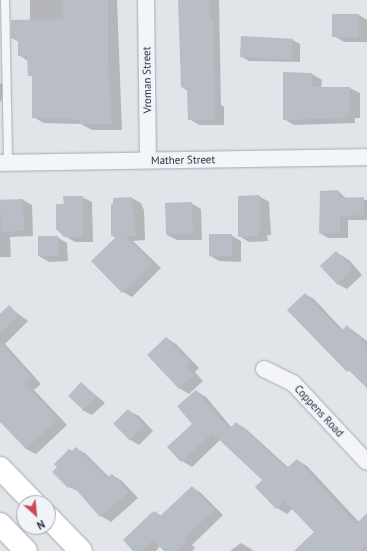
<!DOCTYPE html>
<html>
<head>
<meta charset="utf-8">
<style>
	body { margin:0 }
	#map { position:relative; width:367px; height:551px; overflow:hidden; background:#e1e4e9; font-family:"PT Sans",sans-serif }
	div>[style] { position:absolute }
	.shadow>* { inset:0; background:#0003; transform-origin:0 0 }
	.building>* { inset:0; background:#b8bdc6; transform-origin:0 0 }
	.roads { filter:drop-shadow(0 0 1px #a6abb3) drop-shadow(0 0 1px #a6abb3) }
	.lane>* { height:8px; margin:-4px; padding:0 4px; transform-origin:4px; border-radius:4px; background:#f4f5f8 }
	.street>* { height:16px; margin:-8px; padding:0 8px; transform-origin:8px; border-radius:8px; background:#f4f5f8 }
	.primary>* { height:22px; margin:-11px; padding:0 11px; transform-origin:11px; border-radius:11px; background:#fff }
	span { translate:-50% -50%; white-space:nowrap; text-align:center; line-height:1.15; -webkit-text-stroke:4px #f0f3f7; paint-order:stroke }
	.street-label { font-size:11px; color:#2a3140 }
	.north { position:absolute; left:16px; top:495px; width:40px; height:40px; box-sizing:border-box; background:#f0f3f7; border:1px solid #a1a5ae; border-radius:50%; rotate:153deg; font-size:11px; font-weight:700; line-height:16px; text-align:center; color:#2a3140 }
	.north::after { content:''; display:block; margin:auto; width:14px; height:18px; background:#c94b5a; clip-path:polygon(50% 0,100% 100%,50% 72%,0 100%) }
</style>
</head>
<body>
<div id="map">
	<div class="shadow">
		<div style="clip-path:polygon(30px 0,117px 0,122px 130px,92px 130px,81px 124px,44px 123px,33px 117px,33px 77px,29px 75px,28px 61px,19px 55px,19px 42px,12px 38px,30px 20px)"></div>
		<div style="clip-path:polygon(179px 0,219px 0,221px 105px,224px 107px,224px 125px,199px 125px,189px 119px,188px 91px,182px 87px)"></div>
		<div style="clip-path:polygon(359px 15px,367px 20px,367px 42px,344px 42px,334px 36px)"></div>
		<div style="clip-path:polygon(293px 40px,300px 44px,300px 62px,249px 61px,242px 57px)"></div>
		<div style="clip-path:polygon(312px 74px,322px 80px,321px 88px,350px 88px,360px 93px,360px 118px,355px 118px,355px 123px,294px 125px,284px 119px)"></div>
		<div style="left:0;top:83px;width:9px;height:50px;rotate:27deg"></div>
		<div style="clip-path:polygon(338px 191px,347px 199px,367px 200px,367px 220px,348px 220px,348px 238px,328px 238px,320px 233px)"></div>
		<div style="clip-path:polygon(259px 196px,269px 202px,271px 235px,267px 235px,268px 241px,249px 242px,239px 236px)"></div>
		<div style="clip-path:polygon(82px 197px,92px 202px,93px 242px,75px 242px,65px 236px,65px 204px)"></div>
		<div style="clip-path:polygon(132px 198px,141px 203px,144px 210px,145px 240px,133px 241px,161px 268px,132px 297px,123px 292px,117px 238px,112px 236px)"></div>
		<div style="clip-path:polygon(0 200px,23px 200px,32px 205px,33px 236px,10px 237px,11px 257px,0 257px)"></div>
		<div style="clip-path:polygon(191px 203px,201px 209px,202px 240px,177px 240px,167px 235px)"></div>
		<div style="clip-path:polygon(231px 235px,241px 241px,241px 262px,219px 261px,209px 255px)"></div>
		<div style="clip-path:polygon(57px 237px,67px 243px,68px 261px,49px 262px,39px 256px)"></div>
		<div style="clip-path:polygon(339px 254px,349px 260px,362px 275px,347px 289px,337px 284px)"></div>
		<div style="clip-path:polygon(305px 294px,314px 299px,343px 330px,347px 326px,367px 341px,367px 388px,288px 310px)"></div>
		<div style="clip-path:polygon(9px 307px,28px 321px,5px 344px,41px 384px,34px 390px,67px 425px,36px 454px,26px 449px,0 419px,0 316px)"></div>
		<div style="clip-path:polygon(166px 338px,176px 344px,199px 368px,195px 372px,203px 381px,189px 394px,179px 388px)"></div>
		<div style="clip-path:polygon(81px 383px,105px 403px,92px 415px,82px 410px)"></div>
		<div style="clip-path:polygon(196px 391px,206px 397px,232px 428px,236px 423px,246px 429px,289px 468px,297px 460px,307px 466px,359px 522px,367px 524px,367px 551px,301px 551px,315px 532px,293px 508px,287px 514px,277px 508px,256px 487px,263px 480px,220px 440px,192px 467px,182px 461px,168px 447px,194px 424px)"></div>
		<div style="clip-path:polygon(129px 411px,139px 416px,153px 431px,139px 445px,129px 439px)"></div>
		<div style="clip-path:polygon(76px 448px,86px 454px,109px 477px,112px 475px,122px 481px,138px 498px,111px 522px,101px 516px,80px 492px,69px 487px,72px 452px)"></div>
		<div style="clip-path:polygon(192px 487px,201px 493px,223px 515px,192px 545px,195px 548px,192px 551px,165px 551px,160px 546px,156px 551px,134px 551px,155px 512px,162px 516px)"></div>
		<div style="clip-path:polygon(241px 543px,251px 549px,253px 551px,230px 551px)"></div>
	</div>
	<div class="building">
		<div style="clip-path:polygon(63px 0,108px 0,108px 67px,112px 124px,80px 124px,80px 120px,74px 120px,74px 118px,32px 118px,32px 75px,28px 76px,27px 56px,18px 56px,18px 38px,11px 38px,11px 20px,63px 19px)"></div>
		<div style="clip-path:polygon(178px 0,209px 0,210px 21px,213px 21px,215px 120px,188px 120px,187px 88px,181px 87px)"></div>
		<div style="left:332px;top:14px;width:27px;height:23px"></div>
		<div style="left:241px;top:36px;width:52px;height:21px;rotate:3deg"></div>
		<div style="clip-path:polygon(283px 72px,312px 73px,312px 87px,350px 87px,350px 113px,345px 113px,345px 118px,283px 120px)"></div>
		<div style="clip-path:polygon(338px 190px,339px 198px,364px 197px,364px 215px,340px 216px,340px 233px,319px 233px,320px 191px)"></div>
		<div style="clip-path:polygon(259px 195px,261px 230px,258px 230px,258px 236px,238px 237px,238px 196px)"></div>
		<div style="clip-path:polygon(63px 196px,83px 196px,83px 237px,64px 237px,56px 229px,56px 204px,64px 204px)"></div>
		<div style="clip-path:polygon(132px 197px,136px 236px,125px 236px,152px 263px,122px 293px,91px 261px,117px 236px,111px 236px,111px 204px,113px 204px,113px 198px)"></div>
		<div style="left:23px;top:199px;width:32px;height:23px;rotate:88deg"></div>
		<div style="left:192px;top:202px;width:32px;height:27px;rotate:88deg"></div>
		<div style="left:209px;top:234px;width:23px;height:22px"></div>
		<div style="left:38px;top:236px;width:20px;height:20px"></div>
		<div style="left:336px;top:251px;width:25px;height:22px;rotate:47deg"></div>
		<div style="clip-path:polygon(305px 293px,341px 331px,347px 325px,367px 346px,367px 388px,350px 370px,347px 372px,287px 310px)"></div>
		<div style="clip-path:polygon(9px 305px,19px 315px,0 334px,0 314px)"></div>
		<div style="clip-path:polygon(166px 337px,190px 362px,186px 366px,194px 375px,179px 389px,147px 355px)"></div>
		<div style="clip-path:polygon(0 342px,32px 378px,25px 384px,58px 419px,26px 449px,0 422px)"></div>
		<div style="left:81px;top:382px;width:21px;height:19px;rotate:43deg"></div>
		<div style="clip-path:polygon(196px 390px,229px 429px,236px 422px,287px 468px,297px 459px,356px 524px,367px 513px,367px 544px,360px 551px,294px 551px,314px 532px,284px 501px,276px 509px,255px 487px,262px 480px,212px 433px,181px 462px,167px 447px,192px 424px,177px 406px)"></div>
		<div style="left:128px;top:409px;width:23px;height:21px;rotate:45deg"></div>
		<div style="clip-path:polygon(76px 447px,107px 478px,112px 474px,129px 492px,100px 517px,72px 485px,68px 488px,52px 472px,57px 467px,54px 464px,69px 449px,72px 451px)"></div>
		<div style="clip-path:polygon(192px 486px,214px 510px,183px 539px,186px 542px,177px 551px,164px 551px,153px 540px,141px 551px,133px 551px,123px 540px,150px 514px,155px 511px,160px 516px)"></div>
	</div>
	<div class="roads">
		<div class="lane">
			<div style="left:5px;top:0;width:162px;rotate:88.9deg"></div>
		</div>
		<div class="street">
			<div style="left:146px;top:0;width:160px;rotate:89.3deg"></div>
			<div style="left:0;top:163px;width:367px;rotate:-0.9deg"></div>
			<div style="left:264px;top:369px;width:32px;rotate:26deg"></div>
			<div style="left:293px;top:383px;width:108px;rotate:46.9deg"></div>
		</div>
		<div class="primary">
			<div style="left:0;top:468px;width:49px;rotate:45.8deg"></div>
			<div style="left:48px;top:517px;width:47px;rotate:45.9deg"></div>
			<div style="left:0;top:524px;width:37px;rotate:46deg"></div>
		</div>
	</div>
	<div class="street-label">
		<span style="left:147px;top:80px;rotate:-91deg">Vroman Street</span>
		<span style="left:183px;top:160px;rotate:-1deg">Mather Street</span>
		<span style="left:319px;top:411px;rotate:47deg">Coppens Road</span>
	</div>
	<div class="north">N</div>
</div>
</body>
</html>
